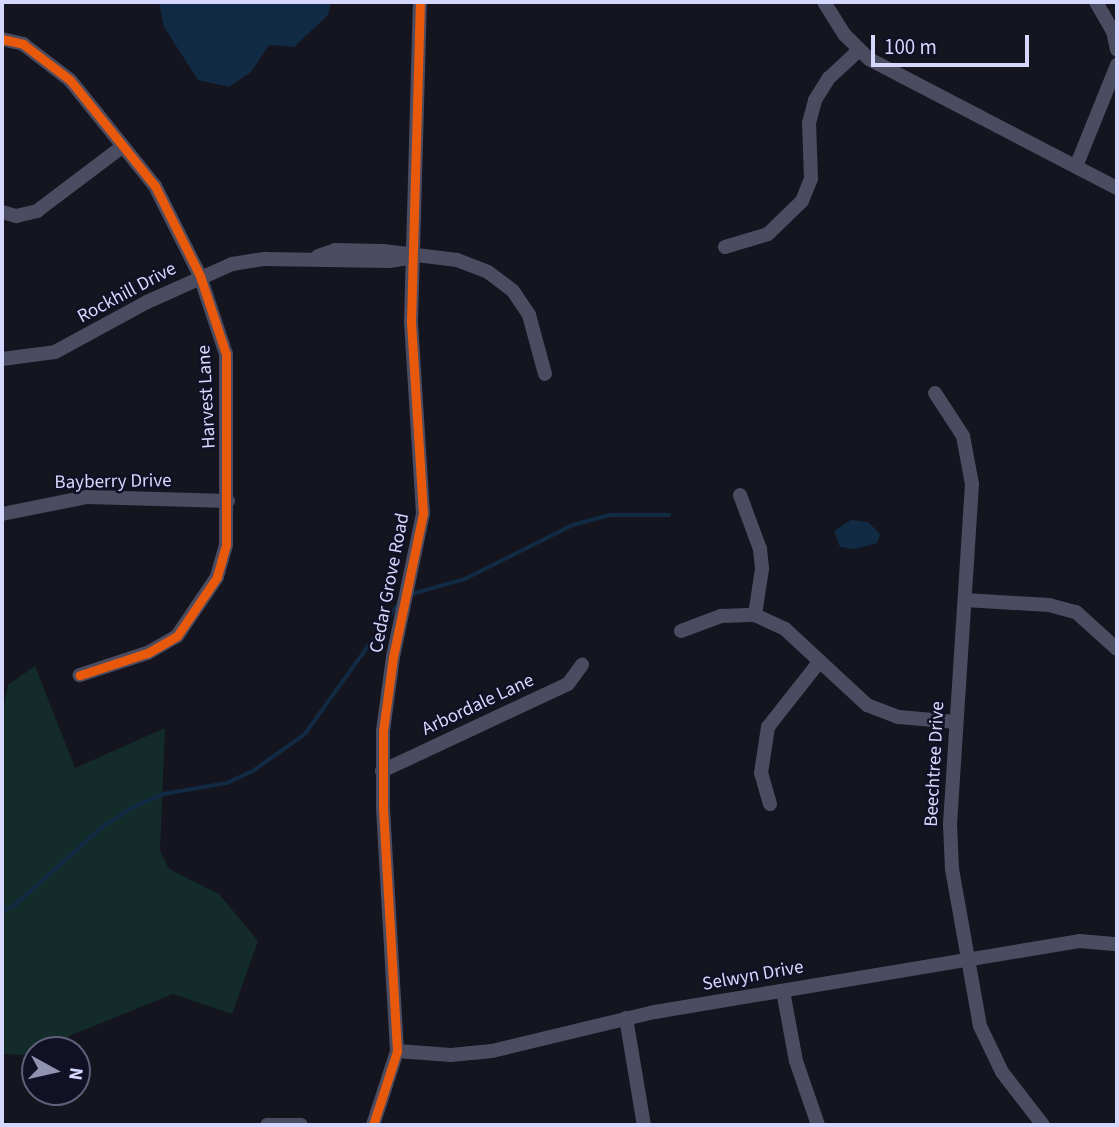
<!DOCTYPE html>
<html>
<head>
<meta charset="utf-8">
<style>
	body { margin:0 }
	#map { position:relative; width:1119px; height:1127px; overflow:hidden; background:#151520; font-family:"Source Sans 3",sans-serif }
	div>[style] { position:absolute }
	.green>* { inset:0; background:#132b29 }
	.water>* { inset:0; background:#112b44 }
	.stream>* { height:3.5px; margin:-1.75px; padding:0 1.75px; transform-origin:1.75px; border-radius:1.75px; background:#112b44 }
	.minor>* { height:14px; margin:-7px; padding:0 7px; transform-origin:7px; border-radius:7px; background:#4b4c61 }
	.cycleway>* { height:9px; margin:-4.5px; padding:0 4.5px; transform-origin:4.5px; border-radius:4.5px; background:#e8590c }
	span { translate:-50% -50%; white-space:nowrap; text-align:center; line-height:1.15; -webkit-text-stroke:5px #111025; paint-order:stroke }
	.street-label { font-size:19px; color:#d6d7fd }
	.frame { position:absolute; inset:0; border:4px solid #d6d7fd; pointer-events:none }
	.north { position:absolute; left:21px; top:1036px; width:70px; height:70px; box-sizing:border-box; background:#111025; border:2px solid #60607b; border-radius:50%; rotate:98deg; font-size:19px; font-weight:700; line-height:28px; text-align:center; color:#d6d7fd }
	.north::after { content:''; display:block; margin:auto; width:24px; height:32px; background:#9293b0; clip-path:polygon(50% 0,100% 100%,50% 72%,0 100%) }
	.scale { position:absolute; left:871px; top:35px; width:158px; height:32px; box-sizing:border-box; border:4px solid #d6d7fd; border-top:0; padding-left:9px; font-size:21px; line-height:24px; white-space:nowrap; color:#d6d7fd; -webkit-text-stroke:5px #111025; paint-order:stroke }
</style>
</head>
<body>
<div id="map">
	<div class="green">
		<div style="clip-path:polygon(35px 666px,75px 768px,165px 728px,160px 851px,169px 869px,219px 894px,258px 941px,232px 1014px,173px 994px,22px 1055px,2px 1054px,2px 715px,8px 685px)"></div>
	</div>
	<div class="water">
		<div style="clip-path:polygon(159px 2px,256px 3px,331px 2px,328px 15px,294px 47px,269px 45px,251px 72px,229px 87px,198px 80px,164px 27px)"></div>
		<div style="clip-path:polygon(851px 520px,868px 522px,880px 534px,877px 543px,855px 549px,840px 547px,834px 531px)"></div>
	</div>
	<div class="stream">
		<div style="left:412px;top:594px;width:55px;rotate:-15.8deg"></div>
		<div style="left:465px;top:579px;width:121px;rotate:-26.6deg"></div>
		<div style="left:573px;top:525px;width:39px;rotate:-15deg"></div>
		<div style="left:611px;top:515px;width:58px"></div>
		<div style="left:2px;top:912px;width:15px;rotate:-28deg"></div>
		<div style="left:15px;top:905px;width:115px;rotate:-41.8deg"></div>
		<div style="left:101px;top:828px;width:40px;rotate:-32.9deg"></div>
		<div style="left:135px;top:806px;width:30px;rotate:-23deg"></div>
		<div style="left:163px;top:794px;width:65px;rotate:-9.8deg"></div>
		<div style="left:227px;top:783px;width:29px;rotate:-25deg"></div>
		<div style="left:253px;top:771px;width:64px;rotate:-35.4deg"></div>
		<div style="left:305px;top:734px;width:163px;rotate:-54.3deg"></div>
	</div>
	<div class="minor">
		<div style="left:824px;top:2px;width:39px;rotate:58deg"></div>
		<div style="left:845px;top:35px;width:34px;rotate:45deg"></div>
		<div style="left:869px;top:59px;width:280px;rotate:27.5deg"></div>
		<div style="left:1096px;top:2px;width:34px;rotate:60deg"></div>
		<div style="left:1113px;top:31px;width:19px;rotate:78deg"></div>
		<div style="left:2px;top:39px;width:22px;rotate:13deg"></div>
		<div style="left:23px;top:44px;width:59px;rotate:37.5deg"></div>
		<div style="left:70px;top:80px;width:136px;rotate:51.3deg"></div>
		<div style="left:155px;top:186px;width:101px;rotate:63.4deg"></div>
		<div style="left:200px;top:276px;width:82px;rotate:71.6deg"></div>
		<div style="left:226px;top:354px;width:191px;rotate:90deg"></div>
		<div style="left:226px;top:545px;width:33px;rotate:106deg"></div>
		<div style="left:217px;top:577px;width:71px;rotate:124.1deg"></div>
		<div style="left:177px;top:636px;width:34px;rotate:150deg"></div>
		<div style="left:147px;top:653px;width:71px;rotate:161.8deg"></div>
		<div style="left:1077px;top:164px;width:107px;rotate:-68deg"></div>
		<div style="left:2px;top:212px;width:15px;rotate:16deg"></div>
		<div style="left:16px;top:216px;width:22px;rotate:-13deg"></div>
		<div style="left:37px;top:211px;width:106px;rotate:-37deg"></div>
		<div style="left:725px;top:247px;width:45px;rotate:-16.8deg"></div>
		<div style="left:768px;top:234px;width:47px;rotate:-44.1deg"></div>
		<div style="left:802px;top:201px;width:24px;rotate:-68deg"></div>
		<div style="left:811px;top:179px;width:56px;rotate:-92deg"></div>
		<div style="left:809px;top:123px;width:24px;rotate:-75deg"></div>
		<div style="left:815px;top:100px;width:26px;rotate:-58deg"></div>
		<div style="left:829px;top:78px;width:41px;rotate:-43deg"></div>
		<div style="left:318px;top:256px;width:18px;rotate:-19deg"></div>
		<div style="left:335px;top:250px;width:48px;rotate:1.2deg"></div>
		<div style="left:383px;top:251px;width:75px;rotate:6.9deg"></div>
		<div style="left:457px;top:260px;width:33px;rotate:21deg"></div>
		<div style="left:488px;top:272px;width:31px;rotate:37deg"></div>
		<div style="left:513px;top:291px;width:29px;rotate:56deg"></div>
		<div style="left:529px;top:315px;width:61px;rotate:74.8deg"></div>
		<div style="left:2px;top:359px;width:53px;rotate:-7.5deg"></div>
		<div style="left:55px;top:352px;width:105px;rotate:-28.5deg"></div>
		<div style="left:147px;top:302px;width:93px;rotate:-24.1deg"></div>
		<div style="left:232px;top:264px;width:33px;rotate:-9deg"></div>
		<div style="left:265px;top:259px;width:124px;rotate:0.9deg"></div>
		<div style="left:389px;top:261px;width:24px;rotate:-9deg"></div>
		<div style="left:935px;top:393px;width:51px;rotate:56.9deg"></div>
		<div style="left:963px;top:436px;width:49px;rotate:79.4deg"></div>
		<div style="left:972px;top:484px;width:342px;rotate:93.7deg"></div>
		<div style="left:950px;top:825px;width:44px;rotate:87.4deg"></div>
		<div style="left:952px;top:869px;width:159px;rotate:79.9deg"></div>
		<div style="left:980px;top:1026px;width:51px;rotate:64.4deg"></div>
		<div style="left:1002px;top:1072px;width:67px;rotate:52.3deg"></div>
		<div style="left:740px;top:495px;width:58px;rotate:69.7deg"></div>
		<div style="left:760px;top:549px;width:20px;rotate:84deg"></div>
		<div style="left:762px;top:569px;width:47px;rotate:98.7deg"></div>
		<div style="left:2px;top:514px;width:87px;rotate:-11.3deg"></div>
		<div style="left:87px;top:497px;width:141px;rotate:1.6deg"></div>
		<div style="left:965px;top:600px;width:84px;rotate:3.4deg"></div>
		<div style="left:1049px;top:605px;width:28px;rotate:15deg"></div>
		<div style="left:1076px;top:612px;width:55px;rotate:42.1deg"></div>
		<div style="left:681px;top:631px;width:43px;rotate:-20.6deg"></div>
		<div style="left:721px;top:616px;width:34px;rotate:-2deg"></div>
		<div style="left:755px;top:615px;width:33px;rotate:25deg"></div>
		<div style="left:785px;top:629px;width:112px;rotate:42.8deg"></div>
		<div style="left:867px;top:705px;width:34px;rotate:21deg"></div>
		<div style="left:899px;top:717px;width:57px;rotate:5deg"></div>
		<div style="left:382px;top:771px;width:205px;rotate:-25.1deg"></div>
		<div style="left:568px;top:684px;width:24px;rotate:-54deg"></div>
		<div style="left:770px;top:804px;width:32px;rotate:-106deg"></div>
		<div style="left:761px;top:773px;width:47px;rotate:-81.3deg"></div>
		<div style="left:768px;top:727px;width:84px;rotate:-51.8deg"></div>
		<div style="left:783px;top:991px;width:71px;rotate:79.5deg"></div>
		<div style="left:796px;top:1061px;width:68px;rotate:71deg"></div>
		<div style="left:626px;top:1018px;width:109px;rotate:80.5deg"></div>
		<div style="left:397px;top:1051px;width:54px;rotate:4.2deg"></div>
		<div style="left:451px;top:1055px;width:41px;rotate:-5.6deg"></div>
		<div style="left:492px;top:1051px;width:168px;rotate:-13.5deg"></div>
		<div style="left:655px;top:1012px;width:430px;rotate:-9.5deg"></div>
		<div style="left:1079px;top:941px;width:38px;rotate:5deg"></div>
		<div style="left:267px;top:1125px;width:34px"></div>
		<div style="left:373px;top:1125px;width:78px;rotate:-72deg"></div>
		<div style="left:397px;top:1051px;width:245px;rotate:-93.3deg"></div>
		<div style="left:383px;top:806px;width:75px;rotate:-90deg"></div>
		<div style="left:383px;top:731px;width:75px;rotate:-82.3deg"></div>
		<div style="left:393px;top:657px;width:147px;rotate:-78.2deg"></div>
		<div style="left:423px;top:513px;width:192px;rotate:-93.6deg"></div>
		<div style="left:411px;top:321px;width:319px;rotate:-88.4deg"></div>
	</div>
	<div class="cycleway">
		<div style="left:2px;top:39px;width:22px;rotate:13deg"></div>
		<div style="left:23px;top:44px;width:59px;rotate:37.5deg"></div>
		<div style="left:70px;top:80px;width:136px;rotate:51.3deg"></div>
		<div style="left:155px;top:186px;width:101px;rotate:63.4deg"></div>
		<div style="left:200px;top:276px;width:82px;rotate:71.6deg"></div>
		<div style="left:226px;top:354px;width:191px;rotate:90deg"></div>
		<div style="left:226px;top:545px;width:33px;rotate:106deg"></div>
		<div style="left:217px;top:577px;width:71px;rotate:124.1deg"></div>
		<div style="left:177px;top:636px;width:34px;rotate:150deg"></div>
		<div style="left:147px;top:653px;width:71px;rotate:161.8deg"></div>
		<div style="left:373px;top:1125px;width:78px;rotate:-72deg"></div>
		<div style="left:397px;top:1051px;width:245px;rotate:-93.3deg"></div>
		<div style="left:383px;top:806px;width:75px;rotate:-90deg"></div>
		<div style="left:383px;top:731px;width:75px;rotate:-82.3deg"></div>
		<div style="left:393px;top:657px;width:147px;rotate:-78.2deg"></div>
		<div style="left:423px;top:513px;width:192px;rotate:-93.6deg"></div>
		<div style="left:411px;top:321px;width:319px;rotate:-88.4deg"></div>
	</div>
	<div class="street-label">
		<span style="left:127px;top:293px;rotate:-28deg">Rockhill Drive</span>
		<span style="left:207px;top:397px;rotate:-93deg">Harvest Lane</span>
		<span style="left:113px;top:482px;rotate:-1deg">Bayberry Drive</span>
		<span style="left:390px;top:583px;rotate:-79deg">Cedar Grove Road</span>
		<span style="left:478px;top:705px;rotate:-25deg">Arbordale Lane</span>
		<span style="left:935px;top:764px;rotate:-87deg">Beechtree Drive</span>
		<span style="left:753px;top:976px;rotate:-10deg">Selwyn Drive</span>
	</div>
	<div class="frame"></div>
	<div class="north">N</div>
	<div class="scale">100 m</div>
</div>
</body>
</html>
